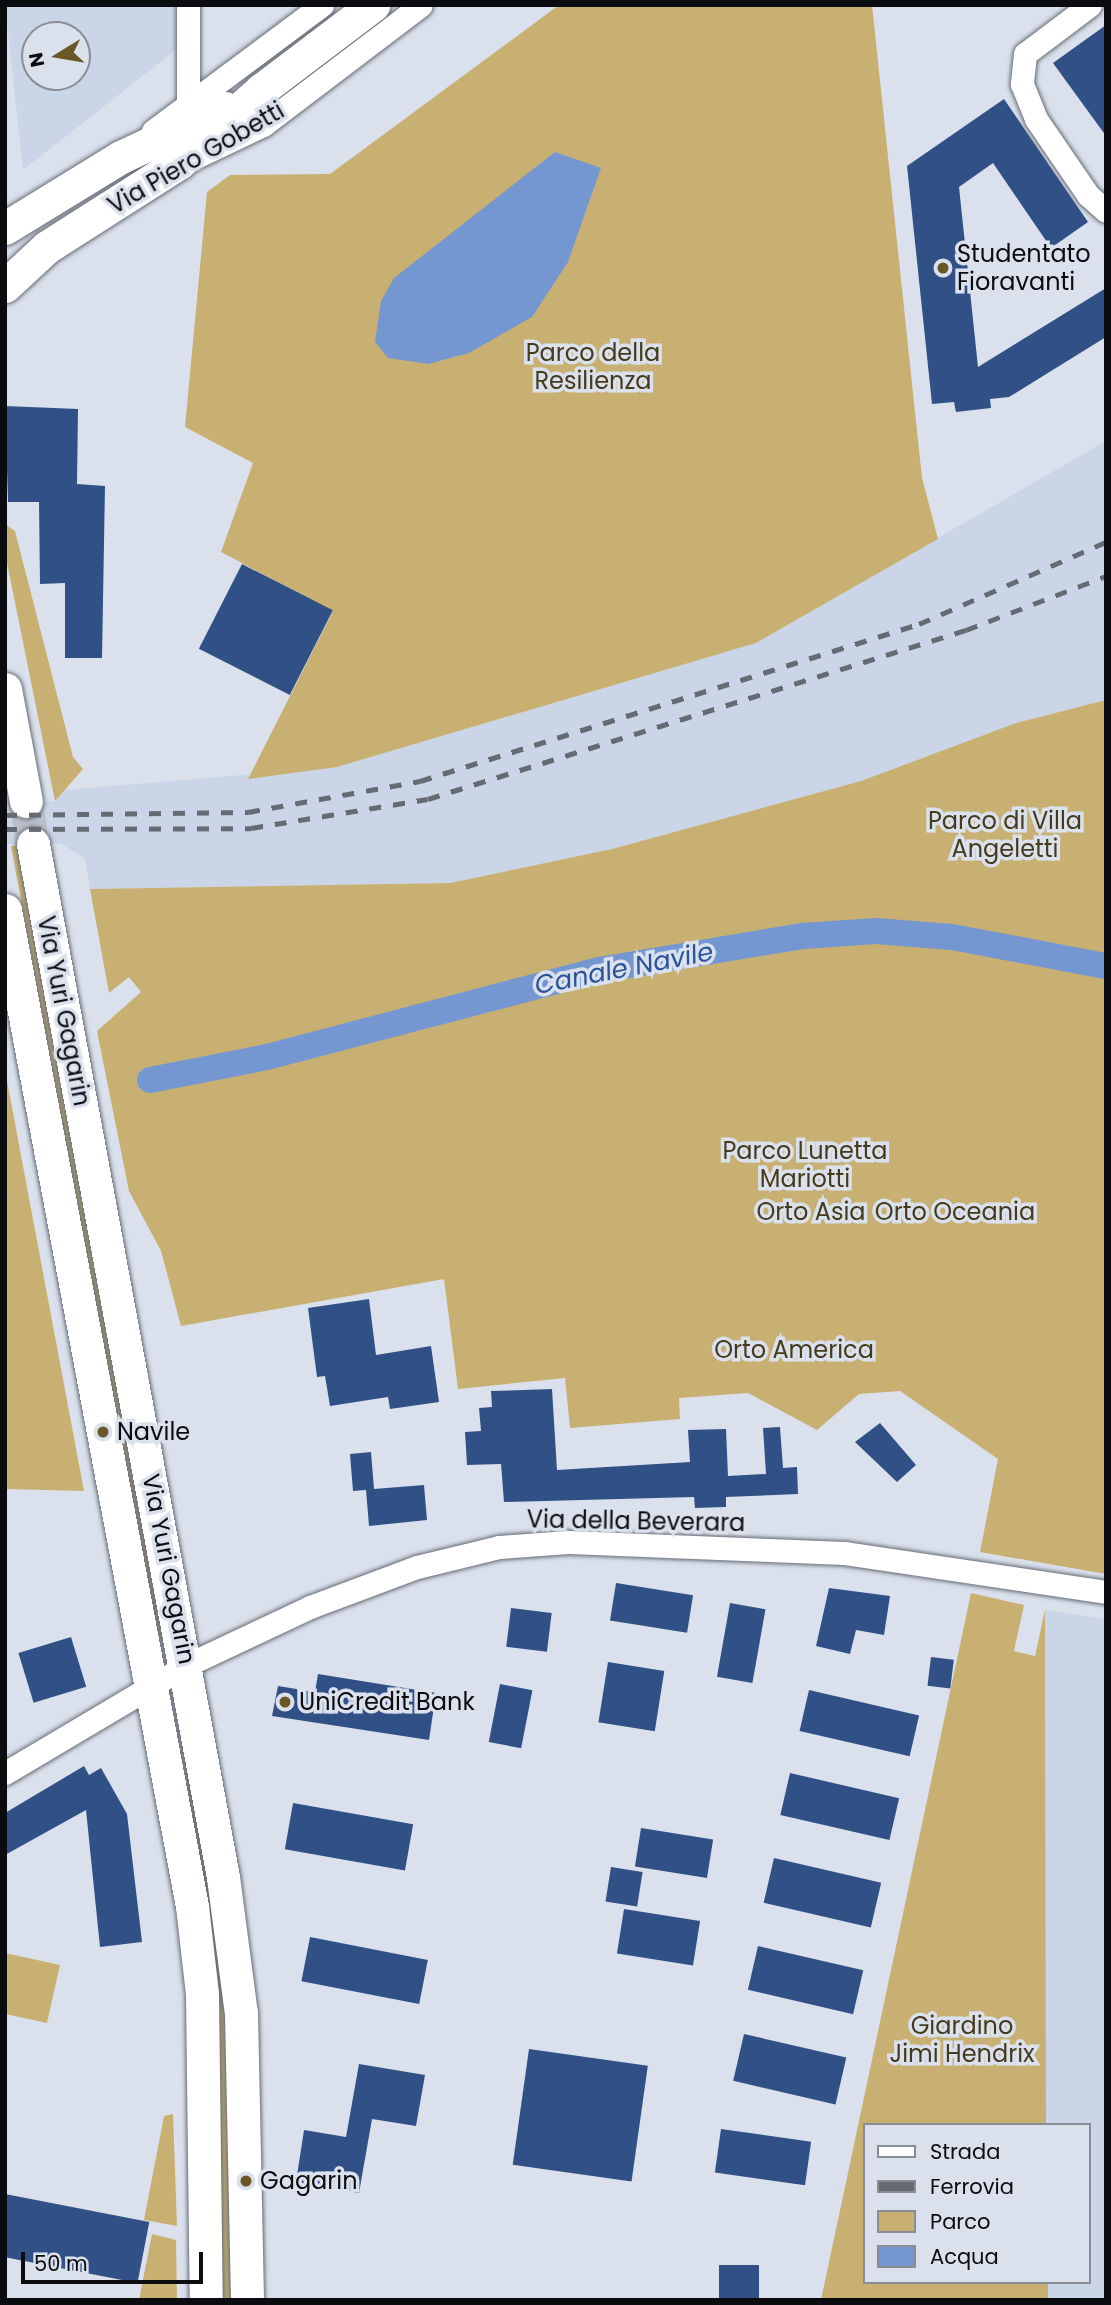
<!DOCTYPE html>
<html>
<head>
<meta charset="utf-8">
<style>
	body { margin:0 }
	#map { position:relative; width:1111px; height:2305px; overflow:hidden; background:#dae1ed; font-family:Poppins,sans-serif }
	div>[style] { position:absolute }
	.built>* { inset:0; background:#cad5e7 }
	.green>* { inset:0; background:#c8b072 }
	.water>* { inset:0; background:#7497d1 }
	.canal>* { height:26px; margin:-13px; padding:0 13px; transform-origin:13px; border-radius:13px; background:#7497d1 }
	.building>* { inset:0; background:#315186; transform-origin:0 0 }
	.secondary-tunnel>* { height:33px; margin-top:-16.5px; transform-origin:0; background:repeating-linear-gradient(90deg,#bbc1cc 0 33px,transparent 0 50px) }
	.roads { filter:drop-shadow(0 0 2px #666c76) drop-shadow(0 0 2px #666c76) }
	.street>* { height:23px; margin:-11.5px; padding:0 11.5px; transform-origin:11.5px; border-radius:11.5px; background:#fff }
	.secondary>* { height:33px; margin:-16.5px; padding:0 16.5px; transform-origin:16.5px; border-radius:16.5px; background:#fff }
	.rail>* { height:5px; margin-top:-2.5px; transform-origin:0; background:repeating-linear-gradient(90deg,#666a72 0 12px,transparent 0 24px) }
	.dots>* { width:19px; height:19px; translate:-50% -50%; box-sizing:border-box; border:4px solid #dae1ed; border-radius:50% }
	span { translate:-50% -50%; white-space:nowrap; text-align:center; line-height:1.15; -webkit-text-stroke:7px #dae1ed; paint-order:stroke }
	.street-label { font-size:24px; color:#0a0c10 }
	.poi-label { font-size:24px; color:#0a0c10 }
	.left { translate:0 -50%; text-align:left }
	.park-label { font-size:24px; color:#463a1a }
	.water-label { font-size:26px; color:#29549b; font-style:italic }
	.frame { position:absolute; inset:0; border:7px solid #0a0c10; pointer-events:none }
	.legend { position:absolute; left:863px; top:2123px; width:228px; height:161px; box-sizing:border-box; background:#dae1ed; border:2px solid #878c95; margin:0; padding:9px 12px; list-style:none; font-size:21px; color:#0a0c10 }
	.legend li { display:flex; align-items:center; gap:14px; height:35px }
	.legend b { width:35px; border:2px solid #878c95 }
	.north { position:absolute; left:21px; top:21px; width:70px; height:70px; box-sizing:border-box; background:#dae1ed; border:2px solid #878c95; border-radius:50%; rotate:259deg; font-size:19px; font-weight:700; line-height:28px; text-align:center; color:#0a0c10 }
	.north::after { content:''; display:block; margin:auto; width:24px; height:32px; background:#695725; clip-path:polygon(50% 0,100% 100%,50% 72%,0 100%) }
	.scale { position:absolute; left:21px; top:2252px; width:182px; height:32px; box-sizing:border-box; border:4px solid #0a0c10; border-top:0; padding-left:9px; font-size:21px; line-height:24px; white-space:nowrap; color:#0a0c10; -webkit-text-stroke:5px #dae1ed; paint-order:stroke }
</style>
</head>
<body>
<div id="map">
	<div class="built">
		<div style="clip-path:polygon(evenodd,5px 5px,183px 5px,186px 42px,23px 170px,5px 5px,35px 35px,77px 35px,77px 77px,35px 77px,35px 35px)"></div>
		<div style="clip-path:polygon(1106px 441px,1106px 700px,1016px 723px,861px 781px,612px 849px,450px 883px,90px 889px,85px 859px,62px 844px,5px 844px,5px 801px,55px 801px,65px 790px,337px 767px,756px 643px)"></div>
		<div style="clip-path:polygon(1045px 1610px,1106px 1619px,1106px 2300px,1048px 2300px,1048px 2282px,1088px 2282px,1088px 2125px,1046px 2125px)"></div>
	</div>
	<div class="green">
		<div style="clip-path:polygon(559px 5px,872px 5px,922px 478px,938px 539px,756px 643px,337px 767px,248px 779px,333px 611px,221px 552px,253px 463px,185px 427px,207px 192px,230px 175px,330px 174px)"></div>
		<div style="clip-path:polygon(5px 524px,15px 531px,73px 757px,83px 769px,55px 801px,5px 553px)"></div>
		<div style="clip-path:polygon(1106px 700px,1106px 1574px,980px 1552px,998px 1459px,900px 1391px,859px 1394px,817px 1430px,748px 1393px,679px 1398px,680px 1419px,570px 1428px,565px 1378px,458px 1389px,444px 1279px,181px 1326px,161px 1251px,129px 1191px,97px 1031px,141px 992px,129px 977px,109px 993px,90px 889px,450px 883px,612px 849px,861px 781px,1016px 723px)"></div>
		<div style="clip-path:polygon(22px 845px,165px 1643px,158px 1637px,11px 846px)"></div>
		<div style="clip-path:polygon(5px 1070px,84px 1491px,5px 1489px)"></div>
		<div style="clip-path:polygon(971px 1593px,1024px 1605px,1014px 1651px,1035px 1656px,1045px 1610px,1046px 2125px,864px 2125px,864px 2282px,1048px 2282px,1048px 2300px,821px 2300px)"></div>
		<div style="clip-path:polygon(179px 1719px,227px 1997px,231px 2300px,220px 2300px,216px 1993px)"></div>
		<div style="clip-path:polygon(5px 1953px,60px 1965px,47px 2023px,5px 2014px)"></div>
		<div style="clip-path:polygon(173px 2114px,177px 2226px,144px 2220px,164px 2116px)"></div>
		<div style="clip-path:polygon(152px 2234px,176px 2240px,177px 2300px,139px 2300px)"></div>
	</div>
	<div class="water">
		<div style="clip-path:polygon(555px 152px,601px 168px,568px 262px,532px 317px,469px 353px,428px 364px,388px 358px,375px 342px,381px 301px,394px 278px)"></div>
	</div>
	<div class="canal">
		<div style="left:150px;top:1080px;width:119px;rotate:-11.1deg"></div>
		<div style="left:267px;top:1057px;width:343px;rotate:-14.7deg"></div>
		<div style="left:599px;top:970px;width:207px;rotate:-9.5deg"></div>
		<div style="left:803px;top:936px;width:73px;rotate:-3.9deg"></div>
		<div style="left:876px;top:931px;width:76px;rotate:4.5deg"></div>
		<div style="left:952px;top:937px;width:157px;rotate:10.7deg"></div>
	</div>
	<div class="building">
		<div style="clip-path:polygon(1106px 25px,1106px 136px,1053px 63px)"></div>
		<div style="clip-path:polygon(1004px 99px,1088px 222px,1051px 248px,993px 163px,959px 187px,978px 367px,1106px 288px,1106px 337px,1009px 397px,990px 399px,991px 408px,956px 412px,954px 402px,932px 404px,907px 166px)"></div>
		<div style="clip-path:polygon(5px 406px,78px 409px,77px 484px,105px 486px,102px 658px,65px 658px,65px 583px,40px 584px,39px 502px,8px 502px)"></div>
		<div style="left:242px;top:564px;width:102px;height:95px;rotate:27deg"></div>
		<div style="clip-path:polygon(369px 1299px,376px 1355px,431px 1346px,439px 1402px,390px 1409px,388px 1397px,330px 1406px,325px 1376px,317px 1377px,308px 1308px)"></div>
		<div style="clip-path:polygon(552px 1389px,557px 1470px,690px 1462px,688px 1430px,726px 1429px,728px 1476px,766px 1474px,763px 1428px,780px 1427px,783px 1468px,797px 1467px,798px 1494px,726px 1497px,726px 1507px,695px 1508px,694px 1497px,504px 1502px,501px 1464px,467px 1465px,465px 1432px,481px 1431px,479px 1408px,492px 1407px,491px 1391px)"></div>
		<div style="clip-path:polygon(880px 1423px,916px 1465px,897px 1482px,855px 1442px)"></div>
		<div style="clip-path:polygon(371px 1452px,374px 1489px,424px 1485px,427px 1520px,369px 1526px,366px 1490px,353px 1491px,350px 1454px)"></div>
		<div style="left:616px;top:1583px;width:78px;height:38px;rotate:9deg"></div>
		<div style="clip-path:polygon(829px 1588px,890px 1596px,884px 1635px,856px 1630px,850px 1654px,816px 1646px)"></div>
		<div style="left:730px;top:1603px;width:36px;height:75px;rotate:10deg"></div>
		<div style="left:511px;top:1608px;width:41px;height:39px;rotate:7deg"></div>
		<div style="left:71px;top:1637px;width:52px;height:55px;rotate:73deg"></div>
		<div style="left:931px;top:1657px;width:23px;height:29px;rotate:7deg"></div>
		<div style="left:608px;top:1662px;width:57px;height:61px;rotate:9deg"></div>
		<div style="clip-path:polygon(318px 1674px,436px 1693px,429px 1740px,272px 1716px,278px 1686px,315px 1692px)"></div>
		<div style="left:500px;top:1684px;width:33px;height:59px;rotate:11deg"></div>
		<div style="left:809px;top:1690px;width:113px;height:42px;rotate:13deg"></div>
		<div style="clip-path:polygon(84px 1766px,89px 1775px,101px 1768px,127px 1814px,142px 1942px,100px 1947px,86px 1810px,5px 1855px,5px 1813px)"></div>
		<div style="left:790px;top:1773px;width:112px;height:43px;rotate:13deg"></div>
		<div style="left:293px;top:1803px;width:122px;height:47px;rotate:10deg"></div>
		<div style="left:641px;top:1828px;width:73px;height:39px;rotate:9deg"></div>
		<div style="left:774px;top:1858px;width:110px;height:46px;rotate:13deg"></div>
		<div style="left:611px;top:1867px;width:32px;height:35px;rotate:9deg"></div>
		<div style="left:624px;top:1909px;width:77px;height:45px;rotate:9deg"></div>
		<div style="left:310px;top:1937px;width:120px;height:45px;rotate:11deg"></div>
		<div style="left:758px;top:1946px;width:108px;height:45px;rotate:13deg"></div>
		<div style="left:744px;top:2034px;width:105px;height:48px;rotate:13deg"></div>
		<div style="left:529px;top:2049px;width:120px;height:117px;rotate:8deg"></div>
		<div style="clip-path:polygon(359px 2064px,425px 2075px,416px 2126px,372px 2119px,359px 2193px,296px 2182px,304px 2130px,346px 2137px)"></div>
		<div style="left:721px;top:2129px;width:91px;height:44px;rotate:8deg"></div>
		<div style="left:5px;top:2194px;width:147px;height:62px;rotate:11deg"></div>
		<div style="left:719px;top:2265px;width:40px;height:35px"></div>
	</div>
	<div class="secondary-tunnel">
		<div style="left:26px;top:801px;width:44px;rotate:80.8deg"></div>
	</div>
	<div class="roads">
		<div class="street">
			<div style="left:188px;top:5px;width:99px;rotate:90deg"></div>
			<div style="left:1090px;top:5px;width:81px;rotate:143deg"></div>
			<div style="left:1025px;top:54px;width:30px;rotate:96deg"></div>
			<div style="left:1022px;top:84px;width:38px;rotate:68deg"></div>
			<div style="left:1036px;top:119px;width:92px;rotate:55.6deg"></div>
			<div style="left:1088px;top:195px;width:24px;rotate:42deg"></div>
			<div style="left:153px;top:131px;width:211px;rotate:-36.7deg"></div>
			<div style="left:192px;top:159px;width:79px;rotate:-25.6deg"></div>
			<div style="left:263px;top:125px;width:198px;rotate:-37.2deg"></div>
			<div style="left:5px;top:1773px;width:212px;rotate:-30.7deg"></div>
			<div style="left:187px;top:1665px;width:136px;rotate:-25.2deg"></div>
			<div style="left:310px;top:1607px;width:114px;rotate:-20.5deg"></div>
			<div style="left:417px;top:1567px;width:84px;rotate:-13.7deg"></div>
			<div style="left:499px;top:1547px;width:69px;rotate:-4.1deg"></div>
			<div style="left:568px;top:1542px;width:277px;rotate:2.3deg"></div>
			<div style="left:845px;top:1553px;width:264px;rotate:8.5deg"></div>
		</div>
		<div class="secondary">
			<div style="left:5px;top:228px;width:136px;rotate:-31.5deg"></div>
			<div style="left:121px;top:157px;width:115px;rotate:-25.2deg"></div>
			<div style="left:5px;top:286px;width:57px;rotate:-42.9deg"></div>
			<div style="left:47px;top:247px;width:156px;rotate:-32.5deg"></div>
			<div style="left:179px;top:163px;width:110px;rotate:-41.7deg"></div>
			<div style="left:261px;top:90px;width:141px;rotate:-37.2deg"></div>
			<div style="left:5px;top:689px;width:114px;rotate:79.4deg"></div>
			<div style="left:33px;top:844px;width:1050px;rotate:79.58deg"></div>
			<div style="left:223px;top:1877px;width:137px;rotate:82.5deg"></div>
			<div style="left:241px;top:2013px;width:287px;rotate:88.8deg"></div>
			<div style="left:5px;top:910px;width:1013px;rotate:79.37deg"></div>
			<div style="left:192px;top:1906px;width:89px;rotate:83.5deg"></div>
			<div style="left:202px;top:1994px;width:306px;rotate:89.3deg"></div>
		</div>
	</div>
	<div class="rail">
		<div style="left:5px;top:815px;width:243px;rotate:-0.7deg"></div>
		<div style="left:248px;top:812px;width:175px;rotate:-10.2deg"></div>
		<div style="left:420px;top:781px;width:523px;rotate:-17.47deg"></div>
		<div style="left:919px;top:624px;width:204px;rotate:-23.7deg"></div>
		<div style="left:5px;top:829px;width:246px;rotate:-0.2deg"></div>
		<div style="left:251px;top:828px;width:179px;rotate:-9.3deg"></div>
		<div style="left:428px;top:799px;width:564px;rotate:-17.44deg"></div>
		<div style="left:966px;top:630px;width:150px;rotate:-21.1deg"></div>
	</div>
	<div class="dots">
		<div style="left:943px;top:268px;background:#695725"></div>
		<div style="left:103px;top:1432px;background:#695725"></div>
		<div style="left:285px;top:1702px;background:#695725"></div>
		<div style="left:246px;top:2181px;background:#695725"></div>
	</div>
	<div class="street-label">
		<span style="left:196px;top:158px;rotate:-30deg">Via Piero Gobetti</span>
		<span style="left:64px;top:1011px;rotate:79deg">Via Yuri Gagarin</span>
		<span style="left:636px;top:1521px;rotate:1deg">Via della Beverara</span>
		<span style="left:169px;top:1569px;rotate:79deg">Via Yuri Gagarin</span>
	</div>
	<div class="poi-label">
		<span class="left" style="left:957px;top:268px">Studentato<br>Fioravanti</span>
		<span class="left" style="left:117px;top:1432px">Navile</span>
		<span class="left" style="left:299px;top:1702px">UniCredit Bank</span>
		<span class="left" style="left:260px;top:2181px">Gagarin</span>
	</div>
	<div class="park-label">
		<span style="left:593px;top:367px">Parco della<br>Resilienza</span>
		<span style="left:1005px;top:835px">Parco di Villa<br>Angeletti</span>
		<span style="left:805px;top:1165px">Parco Lunetta<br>Mariotti</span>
		<span style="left:811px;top:1212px">Orto Asia</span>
		<span style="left:955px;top:1212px">Orto Oceania</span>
		<span style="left:794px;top:1350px">Orto America</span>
		<span style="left:962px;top:2040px">Giardino<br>Jimi Hendrix</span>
	</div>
	<div class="water-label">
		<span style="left:624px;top:969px;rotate:-11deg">Canale Navile</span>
	</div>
	<div class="frame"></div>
	<ul class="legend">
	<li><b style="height:9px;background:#fff"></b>Strada</li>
	<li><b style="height:9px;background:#666a72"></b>Ferrovia</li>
	<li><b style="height:19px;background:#c8b072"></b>Parco</li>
	<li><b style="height:19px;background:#7497d1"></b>Acqua</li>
	</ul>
	<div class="north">N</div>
	<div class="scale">50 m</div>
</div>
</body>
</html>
